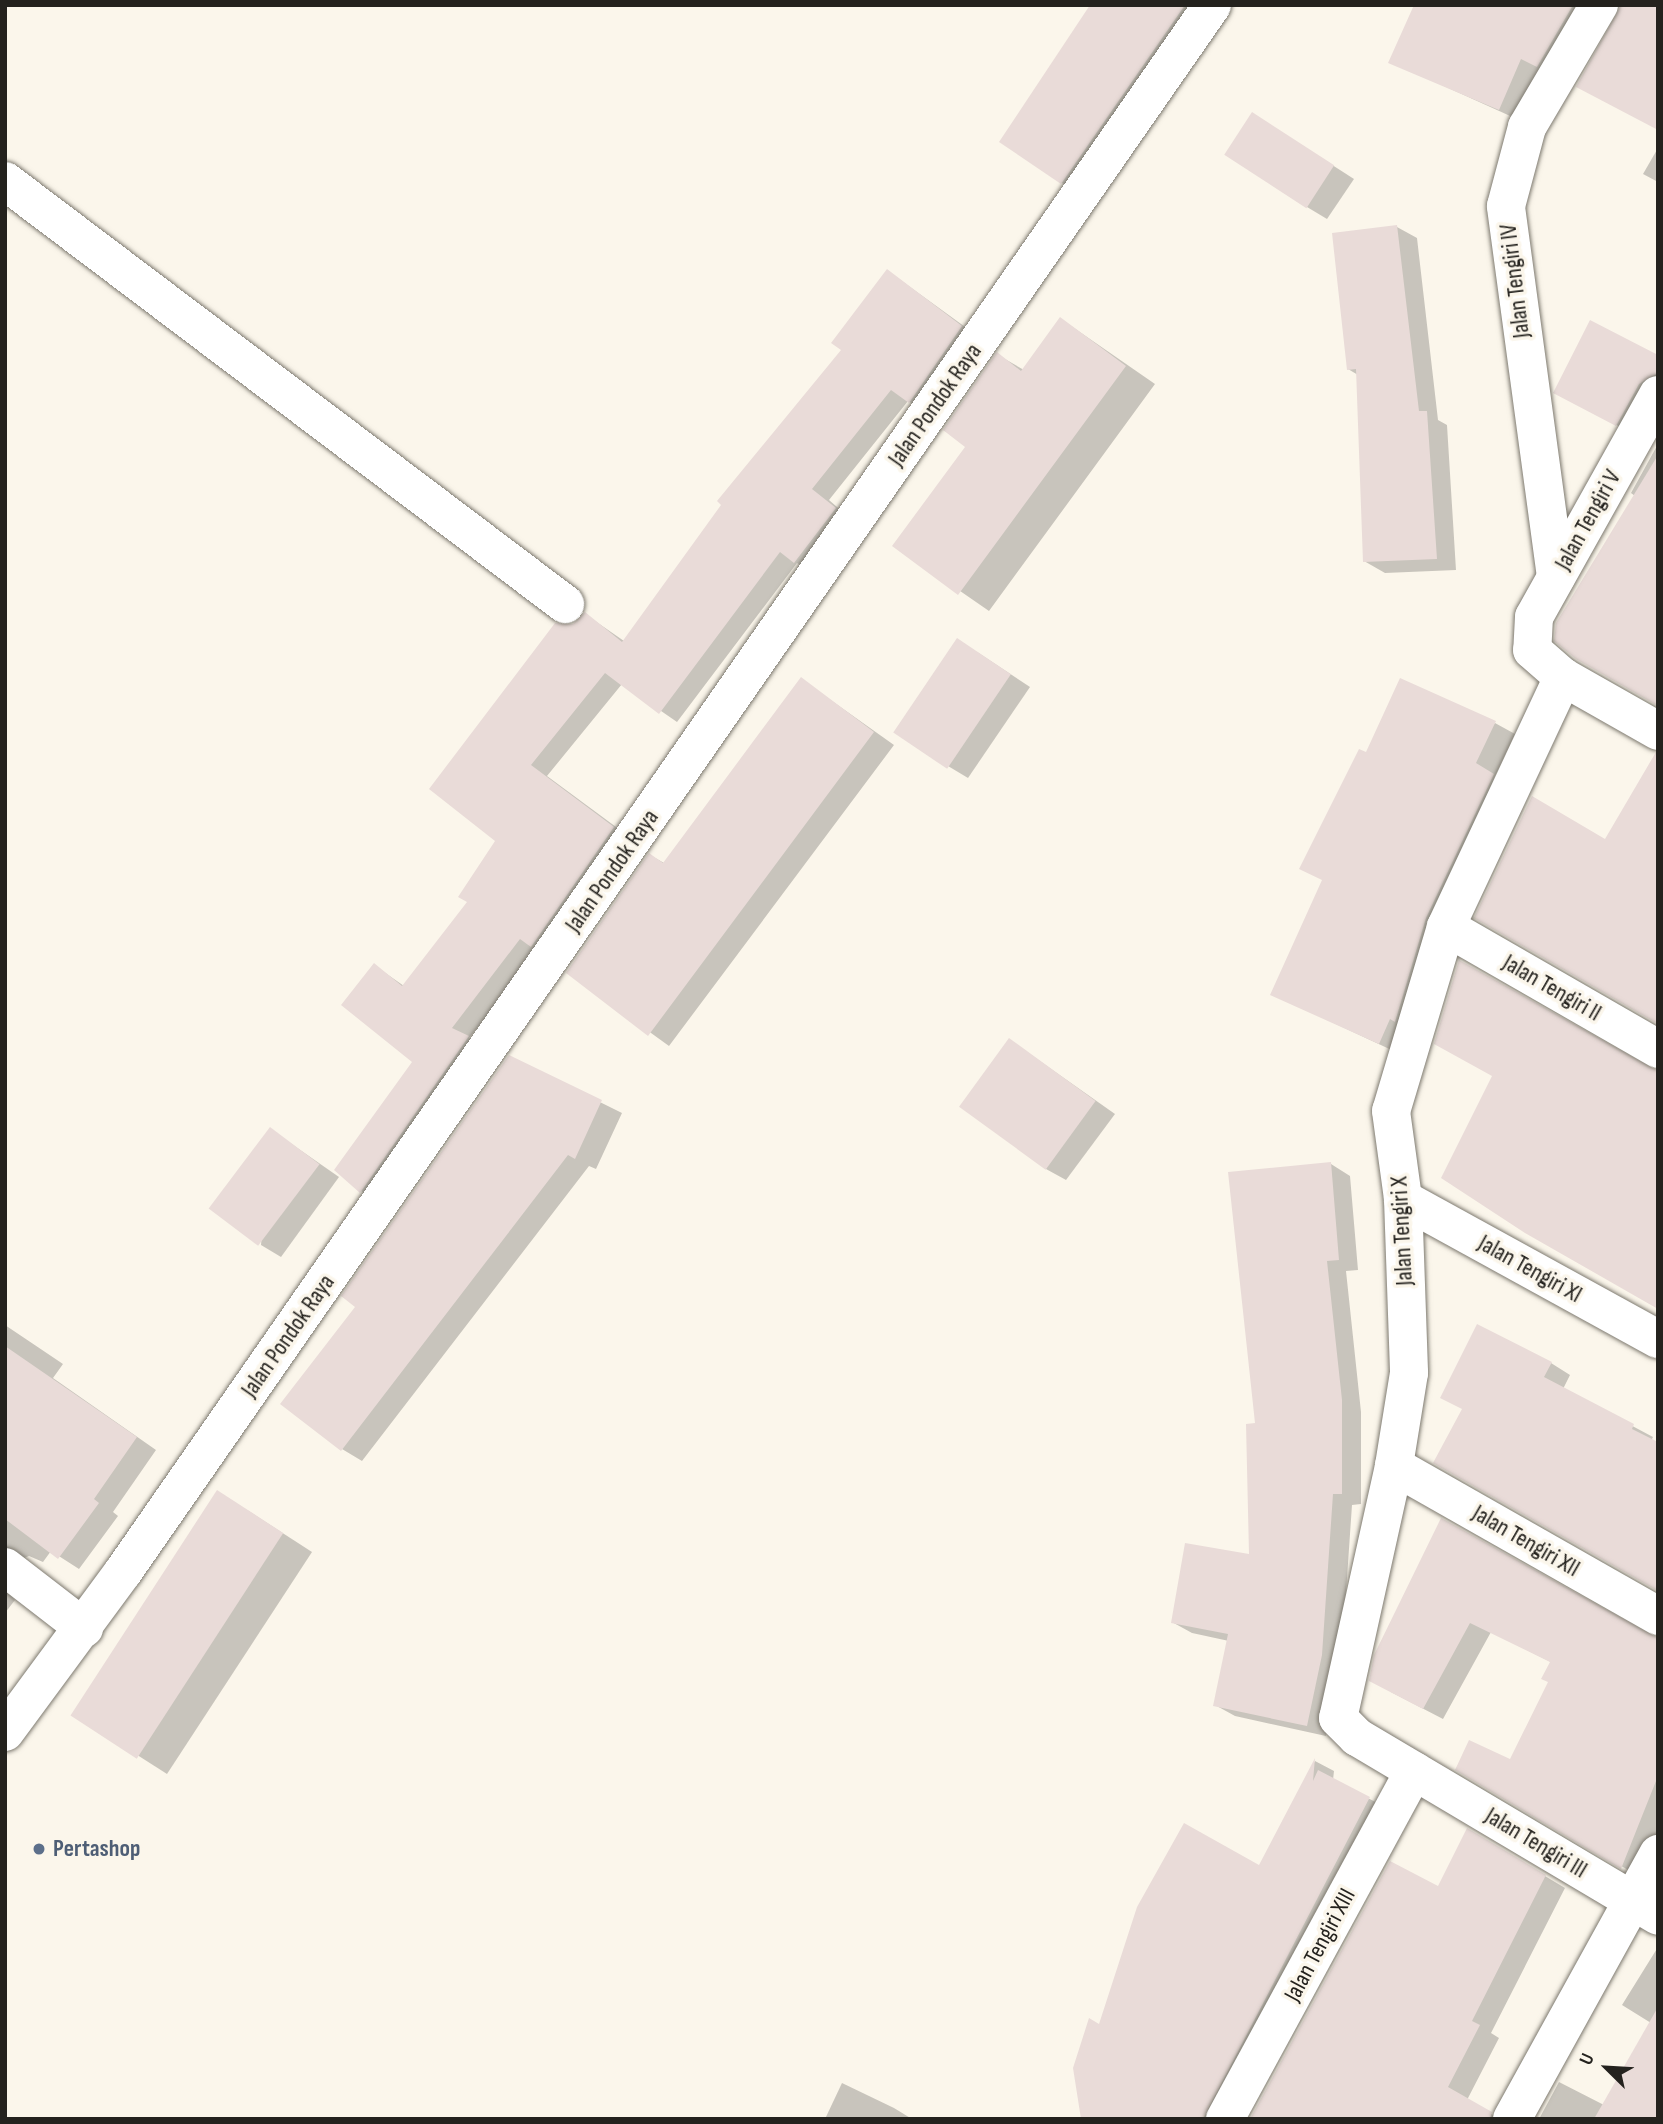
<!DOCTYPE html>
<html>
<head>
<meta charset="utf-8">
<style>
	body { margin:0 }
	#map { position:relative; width:1663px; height:2124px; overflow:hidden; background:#fbf6eb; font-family:"Sofia Sans Condensed",sans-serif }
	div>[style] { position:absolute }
	.shadow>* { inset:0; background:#0003 }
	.building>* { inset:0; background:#e9dbd8; transform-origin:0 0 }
	.roads { filter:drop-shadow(0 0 2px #7d796f) drop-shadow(0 0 2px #7d796f) }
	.street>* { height:38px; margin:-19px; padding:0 19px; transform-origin:19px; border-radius:19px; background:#fff }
	.secondary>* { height:38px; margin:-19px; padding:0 19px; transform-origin:19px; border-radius:19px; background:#fff }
	.dots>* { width:19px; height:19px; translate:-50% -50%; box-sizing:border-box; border:4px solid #fbf6eb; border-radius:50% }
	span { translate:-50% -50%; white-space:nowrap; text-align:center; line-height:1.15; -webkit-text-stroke:7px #fbf6eb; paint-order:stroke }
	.street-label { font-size:24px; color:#24221e }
	.service-label { font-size:24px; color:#4e5e75; font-weight:700 }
	.left { translate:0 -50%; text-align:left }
	.frame { position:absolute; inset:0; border:7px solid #24221e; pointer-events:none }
	.north { position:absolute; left:1572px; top:2033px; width:70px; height:70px; -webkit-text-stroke:5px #fbf6eb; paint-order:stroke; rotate:294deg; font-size:19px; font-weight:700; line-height:28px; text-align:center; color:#24221e }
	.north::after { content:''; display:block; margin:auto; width:24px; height:32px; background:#24221e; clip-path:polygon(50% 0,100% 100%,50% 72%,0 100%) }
</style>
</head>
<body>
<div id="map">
	<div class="shadow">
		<div style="clip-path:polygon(1092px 5px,1212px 5px,1081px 194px,1062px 183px)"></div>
		<div style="clip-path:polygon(1416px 5px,1600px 5px,1519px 120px,1391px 62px)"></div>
		<div style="clip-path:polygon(1253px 114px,1354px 179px,1327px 219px,1307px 207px)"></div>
		<div style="clip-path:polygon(1658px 148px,1658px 182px,1643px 174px)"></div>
		<div style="clip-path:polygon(1397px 227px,1417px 238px,1438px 420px,1447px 425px,1456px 570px,1385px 573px,1364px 561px,1358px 375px,1348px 369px)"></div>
		<div style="clip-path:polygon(888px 271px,979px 337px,927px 412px,908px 401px,829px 500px,852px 520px,812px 572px,797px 563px,677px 722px,622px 684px,547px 776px,631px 838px,469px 1038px,485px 1048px,379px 1201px,361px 1191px,414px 1062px,374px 965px,404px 986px,470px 902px,498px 841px,574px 626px,585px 614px,624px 641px,843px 350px)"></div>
		<div style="clip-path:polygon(1061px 319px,1155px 384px,989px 611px,895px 546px,967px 447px,998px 355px,1024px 370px)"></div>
		<div style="clip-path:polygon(1658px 357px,1658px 401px,1636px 436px,1555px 390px)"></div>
		<div style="clip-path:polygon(1658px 444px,1658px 704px,1635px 496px,1631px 493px)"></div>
		<div style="clip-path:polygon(977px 652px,1030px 687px,968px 778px,948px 766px)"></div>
		<div style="clip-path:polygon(801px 679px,894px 745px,669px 1046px,568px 973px,650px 855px,664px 863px)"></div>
		<div style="clip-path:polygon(1495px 723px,1515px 734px,1495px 776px,1400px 1054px,1272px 994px,1323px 881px)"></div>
		<div style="clip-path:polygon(1010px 1040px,1115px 1114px,1066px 1180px,1046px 1169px)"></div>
		<div style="clip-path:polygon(509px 1057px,622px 1113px,596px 1169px,589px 1166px,362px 1461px,342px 1449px,358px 1307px)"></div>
		<div style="clip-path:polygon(270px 1129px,339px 1177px,281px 1257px,261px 1245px)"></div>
		<div style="clip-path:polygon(1331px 1164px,1350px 1176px,1358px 1270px,1346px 1271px,1361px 1412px,1361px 1504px,1352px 1505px,1341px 1666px,1326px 1736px,1235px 1716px,1215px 1705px,1229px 1641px,1192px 1633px,1172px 1622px,1251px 1556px,1257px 1425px)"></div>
		<div style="clip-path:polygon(5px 1325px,63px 1364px,53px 1378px,156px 1450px,113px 1512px,118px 1516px,79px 1569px,51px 1551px,43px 1562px,29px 1556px,7px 1565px,5px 1580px)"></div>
		<div style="clip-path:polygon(1551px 1363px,1570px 1375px,1563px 1389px,1653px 1437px,1651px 1441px,1436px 1462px)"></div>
		<div style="clip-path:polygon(247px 1510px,312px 1552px,167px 1774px,73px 1714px)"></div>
		<div style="clip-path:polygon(1442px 1521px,1647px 1637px,1658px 1637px,1658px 1860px,1645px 1880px,1457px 1769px,1510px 1761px,1550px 1682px,1551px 1662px,1491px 1632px,1443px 1719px,1391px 1692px)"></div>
		<div style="clip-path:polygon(5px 1589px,15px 1600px,5px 1613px)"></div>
		<div style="clip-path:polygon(1315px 1761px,1334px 1771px,1333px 1780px,1389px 1809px,1226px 2119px,1082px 2119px,1100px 2026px,1260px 1868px)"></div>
		<div style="clip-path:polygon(1468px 1830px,1565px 1888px,1491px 2033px,1499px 2038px,1467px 2100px,1500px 2119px,1252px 2119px,1438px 1888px)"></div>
		<div style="clip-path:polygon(1658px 1947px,1658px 2119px,1539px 2119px,1559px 2082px,1604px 2105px,1651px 2023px,1622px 2005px)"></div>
		<div style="clip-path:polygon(842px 2083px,894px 2108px,912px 2119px,825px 2119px)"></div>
	</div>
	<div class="building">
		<div style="clip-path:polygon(1090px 5px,1185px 5px,1061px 184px,999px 142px)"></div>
		<div style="clip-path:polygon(1414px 5px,1573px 5px,1537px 67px,1521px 59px,1499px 110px,1388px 63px)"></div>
		<div style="clip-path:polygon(1621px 5px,1658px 5px,1658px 130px,1576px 87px)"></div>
		<div style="left:1252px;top:112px;width:98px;height:51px;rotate:33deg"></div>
		<div style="clip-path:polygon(1397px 225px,1419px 411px,1427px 411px,1437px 559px,1363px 562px,1356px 369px,1347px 370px,1332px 233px)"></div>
		<div style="clip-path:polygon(887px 269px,962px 326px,909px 403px,891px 390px,812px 489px,836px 508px,794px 563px,780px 552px,659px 714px,605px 673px,531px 765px,614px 827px,531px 947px,520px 939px,452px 1028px,469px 1036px,360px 1193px,334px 1170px,412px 1062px,341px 1005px,374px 963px,402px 986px,467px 902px,458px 897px,495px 841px,429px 789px,555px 623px,573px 624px,585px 612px,622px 642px,721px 505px,717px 501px,841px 350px,831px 343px)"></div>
		<div style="clip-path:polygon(1060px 317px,1126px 366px,958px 595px,892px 546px,965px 447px,943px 430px,997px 352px,1021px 371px)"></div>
		<div style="clip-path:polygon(1590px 320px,1658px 355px,1658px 373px,1639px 384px,1616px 426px,1553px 393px)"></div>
		<div style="clip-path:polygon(1658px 455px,1658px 706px,1576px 659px,1554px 641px,1556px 623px)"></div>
		<div style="left:957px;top:638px;width:65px;height:114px;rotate:34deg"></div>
		<div style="clip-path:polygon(801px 677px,874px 732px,648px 1036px,566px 973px,649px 853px,663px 863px)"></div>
		<div style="clip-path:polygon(1400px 678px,1496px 721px,1476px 763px,1494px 774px,1426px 918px,1395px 1022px,1390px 1019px,1379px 1044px,1270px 995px,1322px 880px,1299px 869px,1359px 749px,1366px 752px)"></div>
		<div style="clip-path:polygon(1656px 752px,1658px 753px,1658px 1024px,1474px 918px,1532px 796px,1605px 839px)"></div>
		<div style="clip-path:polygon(1459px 960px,1658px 1071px,1658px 1309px,1525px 1233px,1441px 1178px,1492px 1076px,1434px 1044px)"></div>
		<div style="left:1009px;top:1038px;width:107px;height:85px;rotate:36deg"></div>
		<div style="clip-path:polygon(509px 1055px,602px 1100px,575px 1159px,568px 1155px,341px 1451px,280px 1404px,355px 1307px,341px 1296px)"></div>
		<div style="left:270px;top:1127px;width:62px;height:102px;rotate:37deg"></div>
		<div style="clip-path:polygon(1331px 1162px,1339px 1260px,1327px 1261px,1342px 1400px,1342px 1494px,1333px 1494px,1322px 1655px,1307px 1726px,1213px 1706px,1228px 1634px,1171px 1623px,1185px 1543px,1249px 1554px,1246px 1424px,1255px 1423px,1228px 1172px)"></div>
		<div style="clip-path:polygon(1477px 1324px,1552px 1362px,1544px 1377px,1634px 1424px,1632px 1429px,1658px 1442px,1658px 1591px,1433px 1463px,1462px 1409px,1440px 1398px)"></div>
		<div style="clip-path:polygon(5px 1346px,137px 1437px,94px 1499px,99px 1503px,58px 1559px,5px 1519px)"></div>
		<div style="left:217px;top:1490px;width:79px;height:269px;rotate:33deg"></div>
		<div style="clip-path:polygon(1441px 1518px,1658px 1638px,1658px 1776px,1621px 1869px,1455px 1770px,1469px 1740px,1510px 1759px,1548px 1682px,1541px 1679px,1550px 1662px,1470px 1623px,1423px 1709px,1369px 1681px,1374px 1655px)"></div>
		<div style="clip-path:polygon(1315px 1758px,1313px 1781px,1318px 1770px,1370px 1797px,1203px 2119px,1081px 2119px,1073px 2068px,1089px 2018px,1099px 2024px,1137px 1907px,1184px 1823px,1259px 1865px)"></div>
		<div style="clip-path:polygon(1467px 1828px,1546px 1875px,1472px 2021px,1480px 2025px,1448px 2087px,1492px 2112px,1490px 2119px,1250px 2119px,1390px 1861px,1438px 1886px)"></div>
		<div style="clip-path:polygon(1658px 2007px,1658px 2119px,1594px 2119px)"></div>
	</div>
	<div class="roads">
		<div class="street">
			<div style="left:5px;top:181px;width:702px;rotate:37.07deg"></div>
			<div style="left:1658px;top:395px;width:254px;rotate:119.2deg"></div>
			<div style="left:1534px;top:617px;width:33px;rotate:93deg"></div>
			<div style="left:1532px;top:650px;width:41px;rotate:41.1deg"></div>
			<div style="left:1563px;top:677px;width:109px;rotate:29.6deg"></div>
			<div style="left:1556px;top:577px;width:374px;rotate:-97.7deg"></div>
			<div style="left:1506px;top:206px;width:82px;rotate:-75.1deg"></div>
			<div style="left:1527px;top:127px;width:142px;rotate:-59.5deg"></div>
			<div style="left:1563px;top:677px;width:276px;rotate:115.1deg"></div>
			<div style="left:1446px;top:927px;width:192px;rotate:106.6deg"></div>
			<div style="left:1391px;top:1111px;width:89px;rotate:82.2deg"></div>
			<div style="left:1403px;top:1199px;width:174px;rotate:88deg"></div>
			<div style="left:1409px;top:1373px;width:94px;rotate:99.2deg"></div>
			<div style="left:1394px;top:1466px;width:258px;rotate:102.5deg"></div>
			<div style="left:1338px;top:1718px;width:27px;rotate:45deg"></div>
			<div style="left:1357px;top:1737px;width:350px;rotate:30.7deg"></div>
			<div style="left:1446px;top:927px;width:245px;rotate:29.9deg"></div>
			<div style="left:1403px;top:1199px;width:291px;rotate:28.8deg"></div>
			<div style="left:1394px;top:1466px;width:304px;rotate:29.6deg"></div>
			<div style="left:5px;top:1567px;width:100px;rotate:37.7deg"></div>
			<div style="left:1225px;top:2119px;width:396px;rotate:-61.5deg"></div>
			<div style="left:1512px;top:2119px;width:303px;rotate:-61.1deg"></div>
		</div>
		<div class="secondary">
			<div style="left:5px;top:1732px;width:199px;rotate:-53.6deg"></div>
			<div style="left:123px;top:1572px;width:1908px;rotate:-55.2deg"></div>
		</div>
	</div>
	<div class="dots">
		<div style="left:39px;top:1849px;background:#5c6f8a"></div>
	</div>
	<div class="street-label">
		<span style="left:1515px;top:281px;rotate:-97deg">Jalan Tengiri IV</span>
		<span style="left:935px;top:405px;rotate:-55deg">Jalan Pondok Raya</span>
		<span style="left:1588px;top:520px;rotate:-61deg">Jalan Tengiri V</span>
		<span style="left:612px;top:871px;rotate:-55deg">Jalan Pondok Raya</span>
		<span style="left:1552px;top:988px;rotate:30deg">Jalan Tengiri II</span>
		<span style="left:1402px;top:1231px;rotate:-93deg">Jalan Tengiri X</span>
		<span style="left:1530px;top:1269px;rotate:29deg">Jalan Tengiri XI</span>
		<span style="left:288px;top:1336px;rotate:-55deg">Jalan Pondok Raya</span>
		<span style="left:1526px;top:1541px;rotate:30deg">Jalan Tengiri XII</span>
		<span style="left:1536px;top:1843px;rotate:31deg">Jalan Tengiri III</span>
		<span style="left:1320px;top:1945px;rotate:-62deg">Jalan Tengiri XIII</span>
	</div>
	<div class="service-label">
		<span class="left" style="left:53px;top:1849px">Pertashop</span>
	</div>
	<div class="frame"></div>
	<div class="north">U</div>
</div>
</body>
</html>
